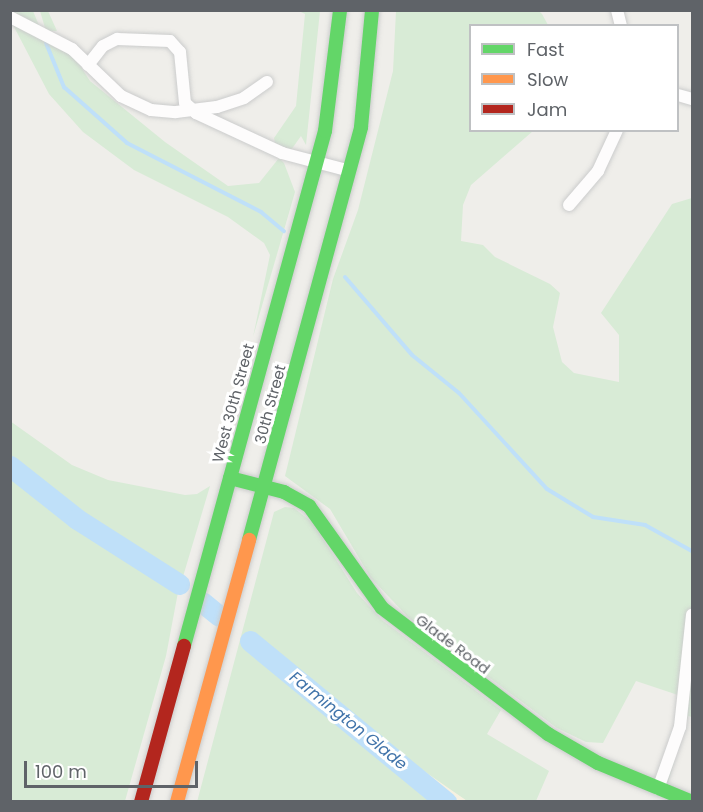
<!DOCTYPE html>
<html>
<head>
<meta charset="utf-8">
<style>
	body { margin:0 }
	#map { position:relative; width:703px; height:812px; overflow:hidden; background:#efeeea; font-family:Poppins,sans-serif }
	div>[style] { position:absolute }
	.green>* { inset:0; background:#d8ebd6 }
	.sand>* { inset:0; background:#f6f1e1 }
	.stream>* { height:4px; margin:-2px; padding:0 2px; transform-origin:2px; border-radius:2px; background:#bfe0f9 }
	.river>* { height:21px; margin:-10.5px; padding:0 10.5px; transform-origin:10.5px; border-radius:10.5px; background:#bfe0f9 }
	.roads { filter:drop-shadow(0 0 2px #cbcccc) drop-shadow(0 0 2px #cbcccc) }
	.street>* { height:12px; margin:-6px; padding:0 6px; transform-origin:6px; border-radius:6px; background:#fdfcfc }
	.fast>* { height:14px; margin:-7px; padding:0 7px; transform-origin:7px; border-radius:7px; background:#63d668 }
	.slow>* { height:14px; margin:-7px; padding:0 7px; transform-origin:7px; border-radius:7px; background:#ff974d }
	.jam>* { height:14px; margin:-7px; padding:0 7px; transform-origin:7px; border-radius:7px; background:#b3261e }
	span { translate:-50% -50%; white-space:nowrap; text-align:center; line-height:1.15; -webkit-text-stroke:6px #fff; paint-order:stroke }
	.street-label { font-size:15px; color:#5f6368 }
	.water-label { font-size:16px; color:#4174aa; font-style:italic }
	.frame { position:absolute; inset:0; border:12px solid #5f6368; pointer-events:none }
	.legend { position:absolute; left:469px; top:24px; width:210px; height:108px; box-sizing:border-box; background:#fff; border:2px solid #bfc1c3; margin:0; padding:8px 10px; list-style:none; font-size:18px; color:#5f6368 }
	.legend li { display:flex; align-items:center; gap:12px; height:30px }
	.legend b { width:30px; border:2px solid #bfc1c3 }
	.scale { position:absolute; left:24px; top:761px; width:174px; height:27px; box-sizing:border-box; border:3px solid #5f6368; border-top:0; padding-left:8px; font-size:18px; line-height:21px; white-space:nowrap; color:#5f6368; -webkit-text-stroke:4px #fff; paint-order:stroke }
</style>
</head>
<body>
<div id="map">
	<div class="green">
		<div style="clip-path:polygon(10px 11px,33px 11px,40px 28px,11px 14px)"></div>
		<div style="clip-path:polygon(40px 11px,48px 11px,57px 31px,46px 31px)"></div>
		<div style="clip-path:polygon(299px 11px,320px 11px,306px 145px,301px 136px,291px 150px,275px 143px,274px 138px,296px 106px,305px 14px)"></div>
		<div style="clip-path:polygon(396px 11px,539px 11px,542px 14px,548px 25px,470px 26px,470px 130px,533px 131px,471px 185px,463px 205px,461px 241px,483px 245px,495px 257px,550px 284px,560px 293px,553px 327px,562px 362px,574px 373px,619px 382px,619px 335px,601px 313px,672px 204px,692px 198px,692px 717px,688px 716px,667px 786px,657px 781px,676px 724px,681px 696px,636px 681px,603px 743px,586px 742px,557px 728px,408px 617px,371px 578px,330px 509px,285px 476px,333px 279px,358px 210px,393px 71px)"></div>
		<div style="clip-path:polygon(11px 21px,74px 56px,90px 81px,165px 142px,228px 186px,259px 183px,279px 158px,284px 163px,295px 192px,253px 337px,270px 255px,264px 243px,228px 217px,134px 170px,83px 132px,49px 94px)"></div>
		<div style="clip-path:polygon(10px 421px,72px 465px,108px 480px,185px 495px,197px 494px,210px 486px,182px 580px,82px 517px,11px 457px)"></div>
		<div style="clip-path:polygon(11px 476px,85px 530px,179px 587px,166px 656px,125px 801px,11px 801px)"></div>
		<div style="clip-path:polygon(285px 507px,294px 508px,313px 523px,357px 593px,382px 620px,501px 710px,487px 734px,549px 771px,536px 801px,467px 801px,400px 757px,258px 642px,253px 648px,264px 660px,440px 801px,197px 802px,274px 512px)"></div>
	</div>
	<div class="sand">
		<div style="clip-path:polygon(11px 457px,82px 517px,182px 580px,179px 587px,85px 530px,11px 476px)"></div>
		<div style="clip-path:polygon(250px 641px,265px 646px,371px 734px,467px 801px,440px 801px,264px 660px)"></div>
	</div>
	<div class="stream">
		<div style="left:46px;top:43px;width:48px;rotate:67.8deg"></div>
		<div style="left:64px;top:87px;width:84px;rotate:41.6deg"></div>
		<div style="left:127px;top:143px;width:151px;rotate:27.2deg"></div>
		<div style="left:261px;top:212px;width:30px;rotate:40deg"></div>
		<div style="left:345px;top:277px;width:103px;rotate:49.3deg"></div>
		<div style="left:412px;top:355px;width:60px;rotate:39deg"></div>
		<div style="left:459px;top:393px;width:130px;rotate:47.5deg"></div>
		<div style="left:547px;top:489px;width:54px;rotate:31.3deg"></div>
		<div style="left:593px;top:517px;width:53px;rotate:8.7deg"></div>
		<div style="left:645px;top:525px;width:54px;rotate:29deg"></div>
	</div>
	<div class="river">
		<div style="left:10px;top:466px;width:85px;rotate:38.3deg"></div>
		<div style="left:77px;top:519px;width:121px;rotate:32.5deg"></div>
		<div style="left:202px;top:602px;width:22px;rotate:39deg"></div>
		<div style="left:250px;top:641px;width:254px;rotate:39.4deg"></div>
	</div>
	<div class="roads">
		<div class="street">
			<div style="left:617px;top:10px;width:16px;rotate:76deg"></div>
			<div style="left:10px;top:17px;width:70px;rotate:27.3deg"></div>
			<div style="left:72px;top:49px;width:68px;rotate:43.8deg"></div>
			<div style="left:121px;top:96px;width:33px;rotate:25deg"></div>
			<div style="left:151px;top:110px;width:25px;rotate:5deg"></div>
			<div style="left:176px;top:112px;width:41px;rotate:-7deg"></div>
			<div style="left:217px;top:107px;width:28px;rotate:-18deg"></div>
			<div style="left:244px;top:98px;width:28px;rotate:-35deg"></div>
			<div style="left:88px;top:65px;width:24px;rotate:-52deg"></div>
			<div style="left:103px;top:46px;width:16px;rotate:-27deg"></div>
			<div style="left:117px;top:39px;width:53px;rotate:2.2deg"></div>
			<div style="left:170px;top:41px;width:15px;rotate:48deg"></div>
			<div style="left:180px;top:52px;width:51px;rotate:84.4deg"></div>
			<div style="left:185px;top:103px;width:15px;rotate:42deg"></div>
			<div style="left:196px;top:113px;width:95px;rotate:24.9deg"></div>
			<div style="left:282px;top:153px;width:70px;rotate:14.8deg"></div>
			<div style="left:678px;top:95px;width:15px;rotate:16deg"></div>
			<div style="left:569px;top:205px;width:45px;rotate:-49.5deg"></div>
			<div style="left:598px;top:171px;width:45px;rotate:-65.1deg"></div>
			<div style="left:658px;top:789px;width:66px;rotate:-70.5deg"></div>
			<div style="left:680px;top:727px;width:113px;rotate:-83.9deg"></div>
		</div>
		<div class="fast">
			<div style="left:230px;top:478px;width:56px;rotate:14.5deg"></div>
			<div style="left:284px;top:492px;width:29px;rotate:29deg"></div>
			<div style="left:309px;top:506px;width:125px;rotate:54.4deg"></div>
			<div style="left:382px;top:608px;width:208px;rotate:37.2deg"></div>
			<div style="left:548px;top:734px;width:58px;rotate:30.1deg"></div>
			<div style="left:598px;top:763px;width:102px;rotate:22.5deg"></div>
			<div style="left:249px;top:540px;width:428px;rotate:-74.8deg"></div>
			<div style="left:361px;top:127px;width:118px;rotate:-84.6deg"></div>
			<div style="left:184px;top:646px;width:534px;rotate:-74.69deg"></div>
			<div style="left:325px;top:131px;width:122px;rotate:-82.9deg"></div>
		</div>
		<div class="slow">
			<div style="left:177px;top:802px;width:272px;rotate:-74.6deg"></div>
		</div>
		<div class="jam">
			<div style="left:141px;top:802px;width:162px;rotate:-74.6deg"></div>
		</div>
	</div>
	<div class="street-label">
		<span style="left:233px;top:403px;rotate:-75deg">West 30th Street</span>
		<span style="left:270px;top:404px;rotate:-75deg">30th Street</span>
		<span style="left:453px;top:644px;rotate:37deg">Glade Road</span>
	</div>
	<div class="water-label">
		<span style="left:348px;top:721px;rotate:39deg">Farmington Glade</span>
	</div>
	<div class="frame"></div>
	<ul class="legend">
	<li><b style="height:8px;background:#63d668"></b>Fast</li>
	<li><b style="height:8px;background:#ff974d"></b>Slow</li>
	<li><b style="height:8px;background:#b3261e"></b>Jam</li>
	</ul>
	<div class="scale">100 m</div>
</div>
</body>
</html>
